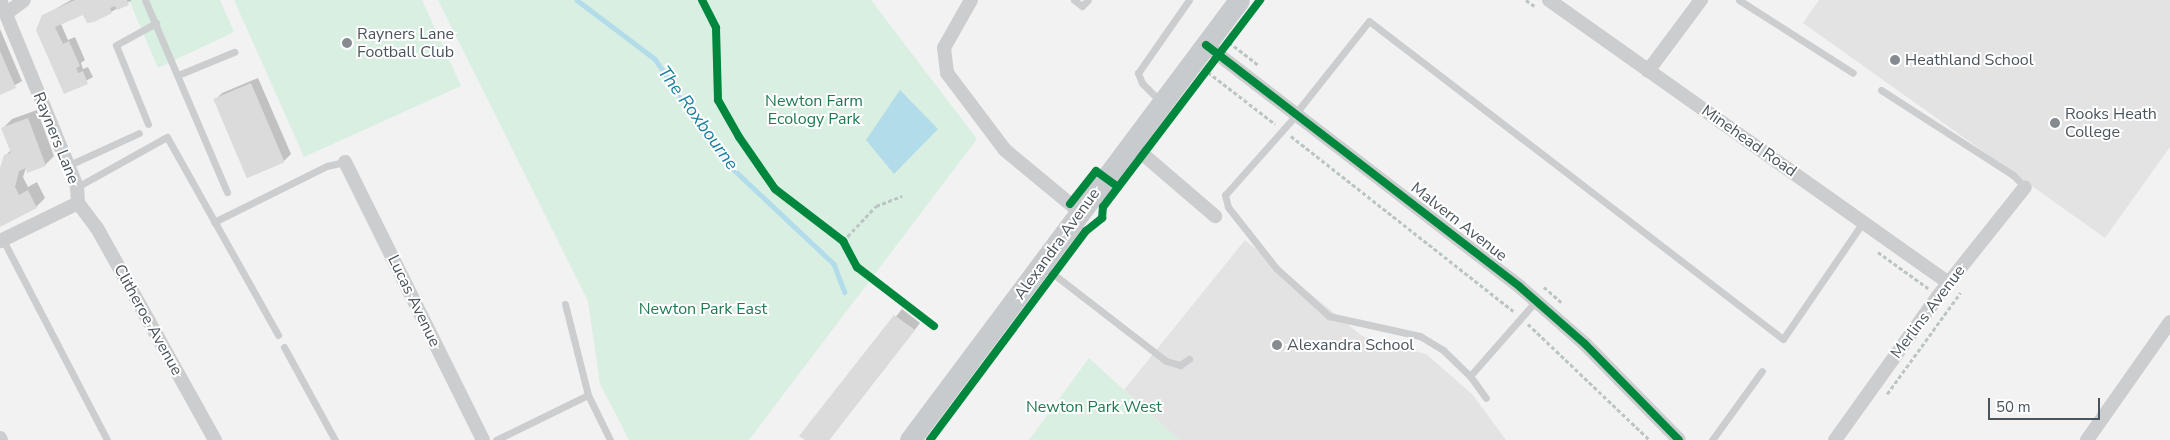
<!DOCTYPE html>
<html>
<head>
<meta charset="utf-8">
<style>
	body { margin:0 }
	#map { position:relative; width:2170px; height:440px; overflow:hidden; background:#f2f2f2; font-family:"Nunito Sans",sans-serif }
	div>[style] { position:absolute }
	.education>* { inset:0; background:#e4e3e3 }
	.green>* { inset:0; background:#d9efe2 }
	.water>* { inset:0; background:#b2dce9 }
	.shadow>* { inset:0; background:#0003 }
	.stream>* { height:4.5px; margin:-2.25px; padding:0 2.25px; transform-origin:2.25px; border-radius:2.25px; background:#b2dce9 }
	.building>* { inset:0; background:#dbdbdc; transform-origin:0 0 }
	.path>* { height:2.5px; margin-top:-1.25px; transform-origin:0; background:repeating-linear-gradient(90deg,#bbc5c2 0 4px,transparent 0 6.5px) }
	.lane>* { height:7px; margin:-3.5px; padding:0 3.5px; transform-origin:3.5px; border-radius:3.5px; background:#cccdcf }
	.street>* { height:14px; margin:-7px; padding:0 7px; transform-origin:7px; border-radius:7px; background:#cccdcf }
	.primary>* { height:21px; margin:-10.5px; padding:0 10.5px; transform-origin:10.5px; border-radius:10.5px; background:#c8cbce }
	.cycleway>* { height:8px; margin:-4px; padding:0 4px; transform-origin:4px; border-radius:4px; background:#00873e }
	.dots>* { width:14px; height:14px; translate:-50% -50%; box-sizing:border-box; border:2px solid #fff; border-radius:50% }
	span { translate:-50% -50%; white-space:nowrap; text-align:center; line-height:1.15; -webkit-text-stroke:4px #fff; paint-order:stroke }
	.poi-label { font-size:16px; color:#4a545d }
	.left { translate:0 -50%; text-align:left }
	.park-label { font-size:16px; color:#207950 }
	.street-label { font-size:16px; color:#4a545d }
	.water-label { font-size:18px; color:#1a80a0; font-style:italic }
	.scale { position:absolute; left:1988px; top:398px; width:112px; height:22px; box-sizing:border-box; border:2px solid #4a545d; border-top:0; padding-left:6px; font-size:15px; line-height:18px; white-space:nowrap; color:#4a545d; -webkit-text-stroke:4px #fff; paint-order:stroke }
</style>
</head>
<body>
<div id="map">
	<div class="education">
		<div style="clip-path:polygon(1819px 0,2170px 0,2170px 147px,2105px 238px,1803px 23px)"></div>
		<div style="clip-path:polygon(1245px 240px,1362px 336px,1426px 354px,1472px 394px,1506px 440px,1179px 440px,1124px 390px)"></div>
	</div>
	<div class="green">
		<div style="clip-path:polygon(129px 0,220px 0,234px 32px,158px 68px)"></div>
		<div style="clip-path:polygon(234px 0,422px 0,461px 86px,304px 157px)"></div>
		<div style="clip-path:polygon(438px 0,871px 0,977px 139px,749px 440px,629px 440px,600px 384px,588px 301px)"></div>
		<div style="clip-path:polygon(1089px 358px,1124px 390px,1179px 440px,1029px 440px)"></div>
	</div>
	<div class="water">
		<div style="clip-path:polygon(900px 90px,938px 129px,894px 174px,866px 140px)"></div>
	</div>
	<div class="shadow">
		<div style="clip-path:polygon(71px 0,132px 0,111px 12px,84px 13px,61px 24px,68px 40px,75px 37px,85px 60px,81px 63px,83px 69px,88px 67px,93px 77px,64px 93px,43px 16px)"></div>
		<div style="clip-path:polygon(0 29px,22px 81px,0 94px)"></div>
		<div style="clip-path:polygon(258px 78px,291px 154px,284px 161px,215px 100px,222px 93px)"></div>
		<div style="clip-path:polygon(37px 110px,54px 156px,45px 165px,27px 165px,23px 177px,28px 187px,37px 182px,45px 198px,36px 207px,0 225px,0 172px,5px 156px,11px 150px,3px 128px,12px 119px)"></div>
		<div style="clip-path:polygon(902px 309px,920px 323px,829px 440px,807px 440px,801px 435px)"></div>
	</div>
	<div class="stream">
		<div style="left:577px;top:0;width:98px;rotate:37.1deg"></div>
		<div style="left:655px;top:59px;width:129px;rotate:55.1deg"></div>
		<div style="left:729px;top:165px;width:144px;rotate:43.3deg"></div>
		<div style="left:834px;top:264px;width:30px;rotate:69deg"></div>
	</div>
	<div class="building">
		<div style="clip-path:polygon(75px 0,127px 0,129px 5px,117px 10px,115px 6px,110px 8px,112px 13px,94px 22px,87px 23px,83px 15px,55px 27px,63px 44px,69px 41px,80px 66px,76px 68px,78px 73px,83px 71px,88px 84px,64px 94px,36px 30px,42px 15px)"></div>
		<div style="clip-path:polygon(0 51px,16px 88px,0 95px)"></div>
		<div style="left:251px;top:83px;width:86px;height:41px;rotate:67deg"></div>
		<div style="clip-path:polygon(28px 118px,46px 166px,27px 173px,26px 168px,19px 171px,15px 187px,19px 195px,28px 190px,37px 208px,0 227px,0 168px,4px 155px,11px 153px,1px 128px)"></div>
		<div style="clip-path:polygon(894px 315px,915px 330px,829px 440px,805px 440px,799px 436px)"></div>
	</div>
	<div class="path">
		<div style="left:1526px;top:0;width:12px;rotate:35deg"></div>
		<div style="left:1229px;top:42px;width:39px;rotate:38deg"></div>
		<div style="left:1208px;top:72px;width:85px;rotate:37.8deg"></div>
		<div style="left:1291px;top:136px;width:283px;rotate:38.2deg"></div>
		<div style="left:843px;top:241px;width:48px;rotate:-46.7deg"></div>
		<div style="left:876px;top:206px;width:28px;rotate:-21deg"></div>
		<div style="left:1878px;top:252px;width:62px;rotate:35.8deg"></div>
		<div style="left:1544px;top:287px;width:23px;rotate:41deg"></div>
		<div style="left:1528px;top:324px;width:168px;rotate:43.6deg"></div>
		<div style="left:1887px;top:394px;width:125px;rotate:-54.1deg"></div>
	</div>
	<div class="lane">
		<div style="left:145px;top:0;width:209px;rotate:66.9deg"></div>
		<div style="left:1074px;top:0;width:10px;rotate:37deg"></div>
		<div style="left:1082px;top:6px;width:8px;rotate:-45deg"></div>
		<div style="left:1739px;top:0;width:135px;rotate:32.6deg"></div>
		<div style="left:178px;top:75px;width:61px;rotate:-22.3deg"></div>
		<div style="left:1881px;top:90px;width:157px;rotate:32.8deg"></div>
		<div style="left:2013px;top:175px;width:17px;rotate:45deg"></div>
		<div style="left:1161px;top:102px;width:27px;rotate:-135deg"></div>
		<div style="left:1142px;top:83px;width:11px;rotate:-112deg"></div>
		<div style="left:1138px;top:73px;width:89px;rotate:-55.1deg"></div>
		<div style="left:1296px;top:113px;width:117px;rotate:-51.6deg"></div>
		<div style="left:1369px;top:21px;width:522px;rotate:37.53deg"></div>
		<div style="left:1783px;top:339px;width:142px;rotate:-55.6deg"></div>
		<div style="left:1297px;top:114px;width:108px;rotate:131.6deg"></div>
		<div style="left:1225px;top:195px;width:12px;rotate:76deg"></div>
		<div style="left:1228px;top:207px;width:78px;rotate:51.8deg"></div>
		<div style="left:1276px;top:268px;width:72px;rotate:42.2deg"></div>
		<div style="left:1329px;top:316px;width:93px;rotate:12.4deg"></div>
		<div style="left:1420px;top:336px;width:27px;rotate:31deg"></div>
		<div style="left:1443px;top:350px;width:37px;rotate:44deg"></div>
		<div style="left:1470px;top:376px;width:27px;rotate:54deg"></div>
		<div style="left:148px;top:124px;width:85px;rotate:-112.1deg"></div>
		<div style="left:116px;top:45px;width:46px;rotate:-28.8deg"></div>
		<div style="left:67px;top:166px;width:79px;rotate:-24.6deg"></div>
		<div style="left:77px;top:187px;width:103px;rotate:-29.1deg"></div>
		<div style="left:167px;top:137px;width:227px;rotate:60.7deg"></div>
		<div style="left:214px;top:222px;width:126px;rotate:-26.4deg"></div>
		<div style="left:327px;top:166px;width:18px;rotate:-13deg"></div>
		<div style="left:3px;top:240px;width:225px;rotate:62.5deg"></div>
		<div style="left:1043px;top:266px;width:155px;rotate:37.7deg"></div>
		<div style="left:1166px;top:361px;width:15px;rotate:16deg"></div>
		<div style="left:1180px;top:365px;width:11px;rotate:-34deg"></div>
		<div style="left:565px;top:304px;width:94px;rotate:75.8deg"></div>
		<div style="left:588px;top:395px;width:50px;rotate:63.9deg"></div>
		<div style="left:284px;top:347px;width:106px;rotate:61.3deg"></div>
		<div style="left:1470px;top:376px;width:100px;rotate:-48.7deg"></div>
		<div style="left:496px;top:440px;width:102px;rotate:-26.1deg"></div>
		<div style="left:1712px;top:440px;width:85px;rotate:-54.1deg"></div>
	</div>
	<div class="street">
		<div style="left:0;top:0;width:202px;rotate:67.6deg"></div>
		<div style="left:77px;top:187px;width:16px;rotate:86deg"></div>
		<div style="left:78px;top:203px;width:87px;rotate:154deg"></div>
		<div style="left:971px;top:0;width:55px;rotate:119.4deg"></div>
		<div style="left:944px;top:48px;width:25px;rotate:83deg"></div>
		<div style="left:947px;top:73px;width:96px;rotate:53deg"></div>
		<div style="left:1005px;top:150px;width:99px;rotate:39.7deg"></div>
		<div style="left:1549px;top:0;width:490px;rotate:35.3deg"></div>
		<div style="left:7px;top:13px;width:21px;rotate:-37deg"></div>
		<div style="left:1206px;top:45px;width:396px;rotate:37.6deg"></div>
		<div style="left:1520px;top:287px;width:86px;rotate:41.2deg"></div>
		<div style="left:1585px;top:344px;width:134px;rotate:45.6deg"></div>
		<div style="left:1648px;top:71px;width:89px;rotate:-53.3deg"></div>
		<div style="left:1131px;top:144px;width:111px;rotate:40.6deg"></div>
		<div style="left:345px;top:162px;width:310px;rotate:63.6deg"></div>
		<div style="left:78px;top:203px;width:31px;rotate:53deg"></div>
		<div style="left:97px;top:228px;width:243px;rotate:60.9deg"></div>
		<div style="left:0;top:438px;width:2px;rotate:63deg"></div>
		<div style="left:1835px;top:440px;width:177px;rotate:-54.4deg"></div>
		<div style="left:1938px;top:296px;width:139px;rotate:-51.4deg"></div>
		<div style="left:2087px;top:440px;width:144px;rotate:-54.9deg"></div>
	</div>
	<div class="primary">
		<div style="left:910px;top:440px;width:549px;rotate:-53.21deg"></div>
	</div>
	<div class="cycleway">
		<div style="left:702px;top:0;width:31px;rotate:63deg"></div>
		<div style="left:716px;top:28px;width:72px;rotate:88.4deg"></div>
		<div style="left:718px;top:100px;width:43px;rotate:60.4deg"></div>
		<div style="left:739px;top:137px;width:63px;rotate:55.3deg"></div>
		<div style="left:775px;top:189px;width:86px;rotate:37.4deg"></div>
		<div style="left:843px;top:241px;width:30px;rotate:62deg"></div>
		<div style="left:857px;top:267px;width:97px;rotate:37.5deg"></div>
		<div style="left:1206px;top:45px;width:396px;rotate:37.6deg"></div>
		<div style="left:1520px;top:287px;width:86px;rotate:41.2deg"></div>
		<div style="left:1585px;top:344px;width:134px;rotate:45.6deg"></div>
		<div style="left:1070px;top:204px;width:42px;rotate:-51.8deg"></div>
		<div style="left:1096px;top:171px;width:27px;rotate:36deg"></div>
		<div style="left:930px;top:440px;width:261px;rotate:-53.3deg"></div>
		<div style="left:1086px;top:231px;width:21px;rotate:-39deg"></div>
		<div style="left:1102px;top:218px;width:11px;rotate:-85deg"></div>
		<div style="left:1103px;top:207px;width:260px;rotate:-52.8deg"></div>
	</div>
	<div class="dots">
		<div style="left:347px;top:43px;background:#858b91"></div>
		<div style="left:1895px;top:60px;background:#858b91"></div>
		<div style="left:2055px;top:123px;background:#858b91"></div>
		<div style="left:1277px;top:345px;background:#858b91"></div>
	</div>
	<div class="poi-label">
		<span class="left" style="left:357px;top:43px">Rayners Lane<br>Football Club</span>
		<span class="left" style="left:1905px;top:60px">Heathland School</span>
		<span class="left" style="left:2065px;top:123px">Rooks Heath<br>College</span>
		<span class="left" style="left:1287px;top:345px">Alexandra School</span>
	</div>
	<div class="park-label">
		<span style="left:814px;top:110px">Newton Farm<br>Ecology Park</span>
		<span style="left:703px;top:309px">Newton Park East</span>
		<span style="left:1094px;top:407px">Newton Park West</span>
	</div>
	<div class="street-label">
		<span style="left:56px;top:138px;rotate:68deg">Rayners Lane</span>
		<span style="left:1749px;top:141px;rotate:35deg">Minehead Road</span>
		<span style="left:1459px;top:222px;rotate:38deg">Malvern Avenue</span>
		<span style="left:1057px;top:244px;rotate:-54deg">Alexandra Avenue</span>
		<span style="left:414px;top:301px;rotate:64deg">Lucas Avenue</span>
		<span style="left:1928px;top:312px;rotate:-53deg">Merlins Avenue</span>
		<span style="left:148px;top:320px;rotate:61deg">Clitheroe Avenue</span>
	</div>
	<div class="water-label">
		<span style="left:698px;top:118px;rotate:54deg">The Roxbourne</span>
	</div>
	<div class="scale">50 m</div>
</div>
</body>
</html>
